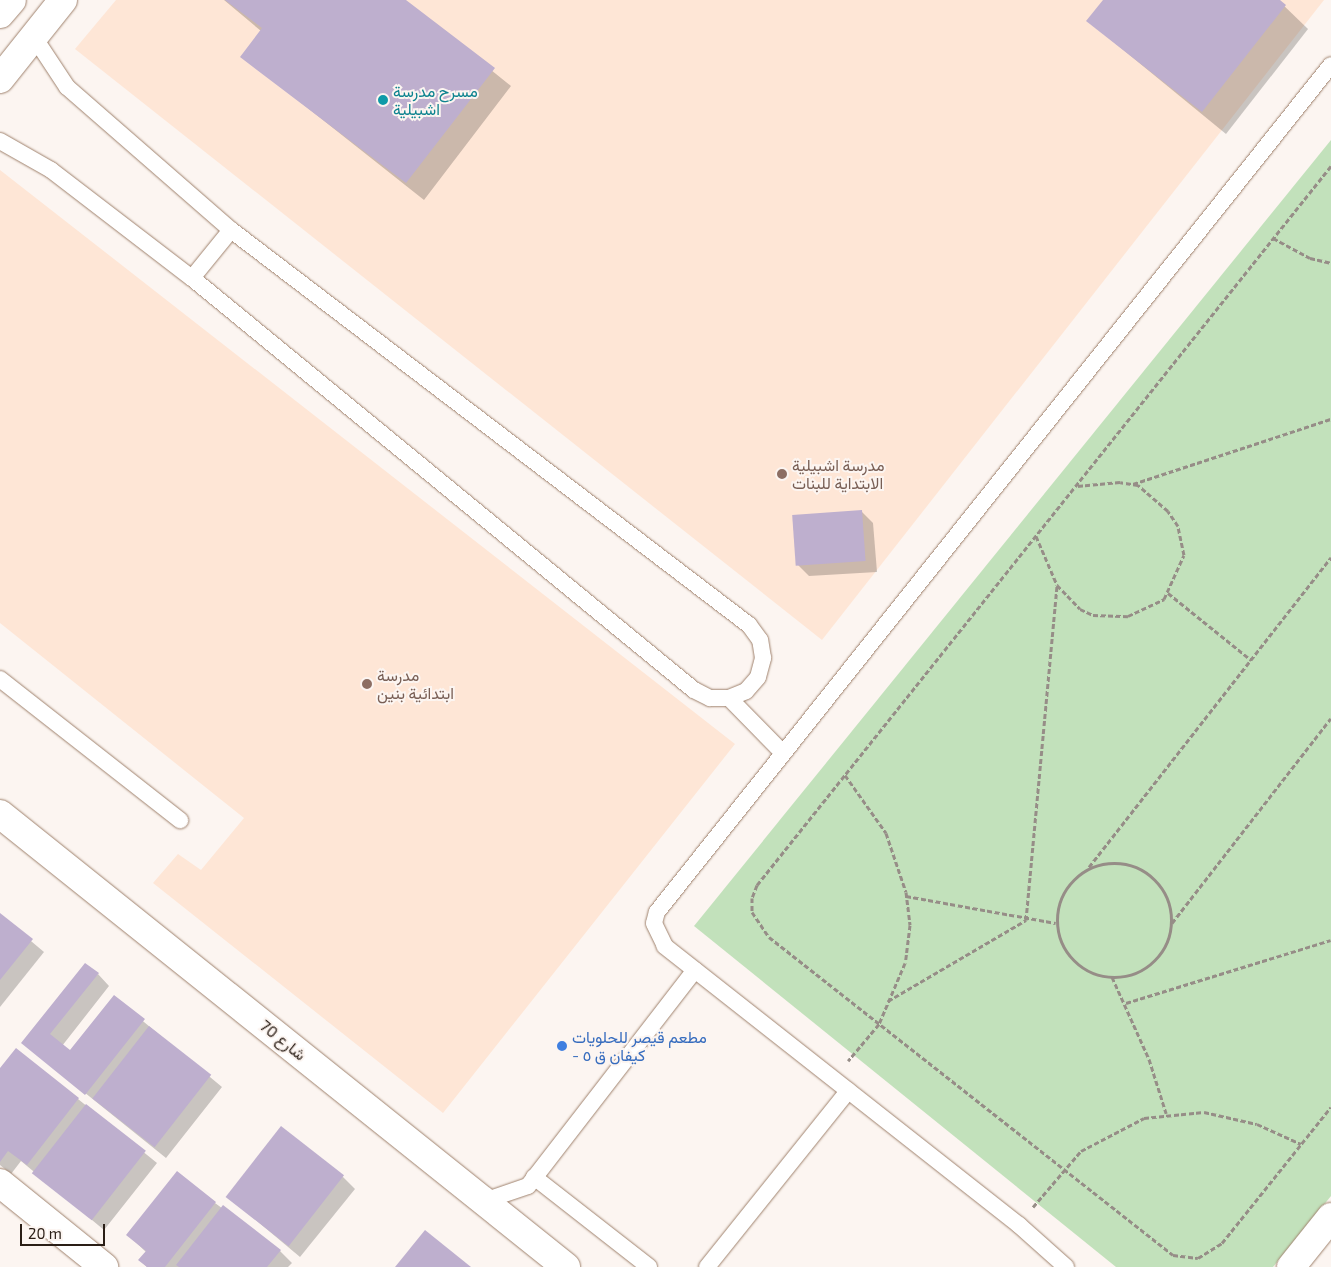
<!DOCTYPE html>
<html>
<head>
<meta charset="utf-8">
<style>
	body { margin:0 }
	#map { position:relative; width:1331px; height:1267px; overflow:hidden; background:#fcf5f1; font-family:"Exo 2",Vazirmatn,sans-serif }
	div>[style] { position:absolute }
	.built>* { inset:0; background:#fee6d6 }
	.green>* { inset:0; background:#c2e1bb }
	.shadow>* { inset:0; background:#0003 }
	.building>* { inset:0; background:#beafce; transform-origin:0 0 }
	.path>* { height:3px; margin-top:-1.5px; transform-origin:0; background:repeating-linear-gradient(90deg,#968d87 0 5px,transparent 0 7.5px) }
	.path>.ring { margin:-1.5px; padding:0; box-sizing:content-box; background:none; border:3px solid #968d87; border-radius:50% }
	.roads { filter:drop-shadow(0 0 1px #9f826d) drop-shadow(0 0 1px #9f826d) }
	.service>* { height:16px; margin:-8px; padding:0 8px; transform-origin:8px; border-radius:8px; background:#fff }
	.minor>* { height:28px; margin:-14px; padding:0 14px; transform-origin:14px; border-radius:14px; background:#fff }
	.secondary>* { height:28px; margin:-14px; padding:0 14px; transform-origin:14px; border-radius:14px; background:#fff }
	.dots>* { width:14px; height:14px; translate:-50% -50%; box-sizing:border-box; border:2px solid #fcf5f1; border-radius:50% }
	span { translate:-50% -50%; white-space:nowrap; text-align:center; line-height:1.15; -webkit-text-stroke:4px #fcf5f1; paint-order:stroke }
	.culture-label { font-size:16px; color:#0d838f }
	.left { translate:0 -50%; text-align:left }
	.education-label { font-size:16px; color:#785e54 }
	.shop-label { font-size:16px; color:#366cbe }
	.street-label { font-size:16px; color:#2a1e16 }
	.scale { position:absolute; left:20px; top:1224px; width:85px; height:22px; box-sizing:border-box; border:2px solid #2a1e16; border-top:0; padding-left:6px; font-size:15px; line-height:18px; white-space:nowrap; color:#2a1e16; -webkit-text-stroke:4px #fcf5f1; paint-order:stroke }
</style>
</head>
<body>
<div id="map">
	<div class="built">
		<div style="clip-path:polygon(116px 0,1324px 0,822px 640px,75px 49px)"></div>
		<div style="clip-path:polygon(0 170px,735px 744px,443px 1113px,153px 883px,178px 854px,201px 870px,244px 818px,0 623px)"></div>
	</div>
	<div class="green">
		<div style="clip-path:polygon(1331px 140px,1331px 1196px,1273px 1267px,1116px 1267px,694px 926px)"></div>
	</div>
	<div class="shadow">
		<div style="clip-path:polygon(224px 0,404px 0,511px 86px,424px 200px,242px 56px,261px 31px)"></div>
		<div style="clip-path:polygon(1104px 0,1278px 0,1308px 29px,1226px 134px,1088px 21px)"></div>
		<div style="clip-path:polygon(861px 511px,873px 523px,877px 572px,809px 576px,798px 565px)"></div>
		<div style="clip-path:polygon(0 915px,44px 952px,0 1007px)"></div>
		<div style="clip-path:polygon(98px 974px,109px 986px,62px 1046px,70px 1052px,114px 997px,222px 1087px,166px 1158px,23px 1043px)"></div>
		<div style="clip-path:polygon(0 1070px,78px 1099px,157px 1163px,104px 1230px,21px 1161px,11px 1174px,0 1165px)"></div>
		<div style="clip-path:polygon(343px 1177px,355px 1189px,300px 1257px,227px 1196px)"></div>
		<div style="clip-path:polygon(215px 1203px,280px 1251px,292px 1263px,288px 1267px,147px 1267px,140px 1260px,146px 1252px,128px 1235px)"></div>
	</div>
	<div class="building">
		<div style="clip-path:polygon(225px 0,406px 0,495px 68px,406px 183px,240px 57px,262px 28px)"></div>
		<div style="clip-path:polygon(1103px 0,1280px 0,1286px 5px,1202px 112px,1086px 21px)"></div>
		<div style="left:862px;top:510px;width:51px;height:70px;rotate:86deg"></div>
		<div style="clip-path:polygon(0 913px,33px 939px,0 980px)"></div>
		<div style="clip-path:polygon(85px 963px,99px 973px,50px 1034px,70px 1050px,114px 995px,145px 1019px,85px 1095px,21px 1043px)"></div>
		<div style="left:149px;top:1026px;width:79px;height:92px;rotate:38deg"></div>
		<div style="clip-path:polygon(16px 1048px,79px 1098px,27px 1165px,8px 1151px,0 1162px,0 1068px)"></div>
		<div style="left:86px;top:1104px;width:76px;height:88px;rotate:38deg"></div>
		<div style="left:281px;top:1126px;width:80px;height:90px;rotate:38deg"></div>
		<div style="clip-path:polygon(177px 1171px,216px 1202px,165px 1267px,147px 1267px,138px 1260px,146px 1251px,126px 1235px)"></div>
		<div style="clip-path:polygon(223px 1205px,281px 1250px,267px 1267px,179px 1267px,176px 1265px)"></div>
		<div style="clip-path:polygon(425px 1230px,471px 1267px,395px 1267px)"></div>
	</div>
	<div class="path">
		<div style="left:1331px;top:166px;width:920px;rotate:128.6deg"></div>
		<div style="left:757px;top:885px;width:14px;rotate:111deg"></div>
		<div style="left:752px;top:898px;width:14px;rotate:90deg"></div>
		<div style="left:752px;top:912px;width:30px;rotate:56deg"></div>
		<div style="left:769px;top:937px;width:514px;rotate:38.21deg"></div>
		<div style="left:1173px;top:1255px;width:25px;rotate:7deg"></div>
		<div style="left:1198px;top:1258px;width:28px;rotate:-32deg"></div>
		<div style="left:1222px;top:1243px;width:174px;rotate:-51.3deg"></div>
		<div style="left:1273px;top:238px;width:42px;rotate:28.4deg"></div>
		<div style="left:1310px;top:258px;width:22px;rotate:13deg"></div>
		<div style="left:1133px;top:484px;width:208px;rotate:-18.2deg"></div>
		<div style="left:1036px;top:536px;width:53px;rotate:66.8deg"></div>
		<div style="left:1057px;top:585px;width:33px;rotate:46deg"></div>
		<div style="left:1080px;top:609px;width:14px;rotate:25deg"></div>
		<div style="left:1093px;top:615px;width:35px;rotate:2deg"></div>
		<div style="left:1128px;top:616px;width:40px;rotate:-25deg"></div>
		<div style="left:1164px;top:599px;width:48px;rotate:-65.6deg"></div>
		<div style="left:1184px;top:555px;width:30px;rotate:-102deg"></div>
		<div style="left:1178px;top:526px;width:18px;rotate:-124deg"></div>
		<div style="left:1168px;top:511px;width:40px;rotate:-139deg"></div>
		<div style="left:1138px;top:485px;width:18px;rotate:-171deg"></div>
		<div style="left:1120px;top:482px;width:43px;rotate:174.7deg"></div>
		<div style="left:1168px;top:593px;width:107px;rotate:38.9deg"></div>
		<div style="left:845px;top:775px;width:71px;rotate:54.7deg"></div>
		<div style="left:886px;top:833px;width:62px;rotate:71.3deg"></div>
		<div style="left:906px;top:892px;width:33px;rotate:83deg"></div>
		<div style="left:910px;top:925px;width:38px;rotate:97deg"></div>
		<div style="left:905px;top:963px;width:66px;rotate:113.1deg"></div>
		<div style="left:879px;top:1024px;width:48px;rotate:130deg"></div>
		<div class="ring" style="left:1057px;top:863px;width:111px;height:111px"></div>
		<div style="left:1089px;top:867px;width:393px;rotate:-52deg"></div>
		<div style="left:906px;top:896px;width:152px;rotate:10.2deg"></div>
		<div style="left:1172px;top:923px;width:259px;rotate:-52.2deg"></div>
		<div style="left:1112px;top:977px;width:90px;rotate:65.7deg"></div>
		<div style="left:1149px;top:1059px;width:57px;rotate:72.5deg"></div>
		<div style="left:888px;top:1001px;width:160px;rotate:-30.4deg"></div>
		<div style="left:1026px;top:920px;width:336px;rotate:-84.7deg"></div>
		<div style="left:1126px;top:1003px;width:214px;rotate:-17.1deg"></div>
		<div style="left:1033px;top:1207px;width:74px;rotate:-49.4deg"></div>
		<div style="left:1081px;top:1151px;width:71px;rotate:-27.6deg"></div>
		<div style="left:1144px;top:1118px;width:60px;rotate:-5.7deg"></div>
		<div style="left:1204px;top:1112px;width:54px;rotate:12.8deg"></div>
		<div style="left:1257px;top:1124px;width:48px;rotate:24.4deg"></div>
	</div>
	<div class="roads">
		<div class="service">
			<div style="left:0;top:141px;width:59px;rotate:29.6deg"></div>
			<div style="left:51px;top:170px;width:178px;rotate:37.5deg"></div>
			<div style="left:192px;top:278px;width:649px;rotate:39.38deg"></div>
			<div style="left:694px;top:690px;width:18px;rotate:27deg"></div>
			<div style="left:710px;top:698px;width:19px"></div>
			<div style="left:729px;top:698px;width:18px;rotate:-22deg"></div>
			<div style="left:746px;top:691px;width:18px;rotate:-49deg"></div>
			<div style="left:758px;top:677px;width:20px;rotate:-75deg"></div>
			<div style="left:763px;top:658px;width:18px;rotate:-99deg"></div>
			<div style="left:760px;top:640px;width:19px;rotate:-126deg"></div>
			<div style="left:749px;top:625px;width:651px;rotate:-142.67deg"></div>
			<div style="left:231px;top:230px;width:218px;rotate:-138.9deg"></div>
			<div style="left:67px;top:87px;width:60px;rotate:-123.4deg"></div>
			<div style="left:192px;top:278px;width:62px;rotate:-50.9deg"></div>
			<div style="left:0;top:679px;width:229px;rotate:38.1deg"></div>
			<div style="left:729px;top:698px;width:74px;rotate:45.5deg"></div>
			<div style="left:534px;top:1177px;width:146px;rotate:38deg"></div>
			<div style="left:484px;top:1201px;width:46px;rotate:-18.8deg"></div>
			<div style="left:528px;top:1186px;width:273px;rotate:-52.3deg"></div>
			<div style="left:707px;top:1267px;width:226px;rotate:-51.3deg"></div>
			<div style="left:1066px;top:1267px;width:63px;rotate:-138.2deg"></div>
			<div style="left:1019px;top:1225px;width:451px;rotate:-141.8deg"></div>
			<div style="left:665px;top:946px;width:25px;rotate:-116deg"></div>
			<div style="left:654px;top:923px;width:11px;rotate:-75deg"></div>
			<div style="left:657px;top:912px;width:1082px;rotate:-51.49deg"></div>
		</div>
		<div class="minor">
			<div style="left:0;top:814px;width:725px;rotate:38.67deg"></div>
			<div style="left:0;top:1183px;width:134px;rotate:38.9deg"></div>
		</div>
		<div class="secondary">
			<div style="left:0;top:14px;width:18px;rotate:-49deg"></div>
			<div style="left:0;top:79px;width:101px;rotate:-51.4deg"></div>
			<div style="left:1291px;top:1267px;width:64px;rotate:-51.3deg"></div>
		</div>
	</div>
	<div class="dots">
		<div style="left:383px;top:100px;background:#0f9aa8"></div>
		<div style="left:782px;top:474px;background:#8d6e63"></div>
		<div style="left:367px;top:684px;background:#8d6e63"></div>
		<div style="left:562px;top:1046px;background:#3f7fe0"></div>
	</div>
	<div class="culture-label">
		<span class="left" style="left:393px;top:100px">مسرح مدرسة<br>اشبيلية</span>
	</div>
	<div class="education-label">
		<span class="left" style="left:792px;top:474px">مدرسة اشبيلية<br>الابتداية للبنات</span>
		<span class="left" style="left:377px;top:684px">مدرسة<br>ابتدائية بنين</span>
	</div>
	<div class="shop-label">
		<span class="left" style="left:572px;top:1046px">مطعم قيصر للحلويات<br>- كيفان ق ٥</span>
	</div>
	<div class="street-label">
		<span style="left:283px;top:1040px;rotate:39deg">شارع 70</span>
	</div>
	<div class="scale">20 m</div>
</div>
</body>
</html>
